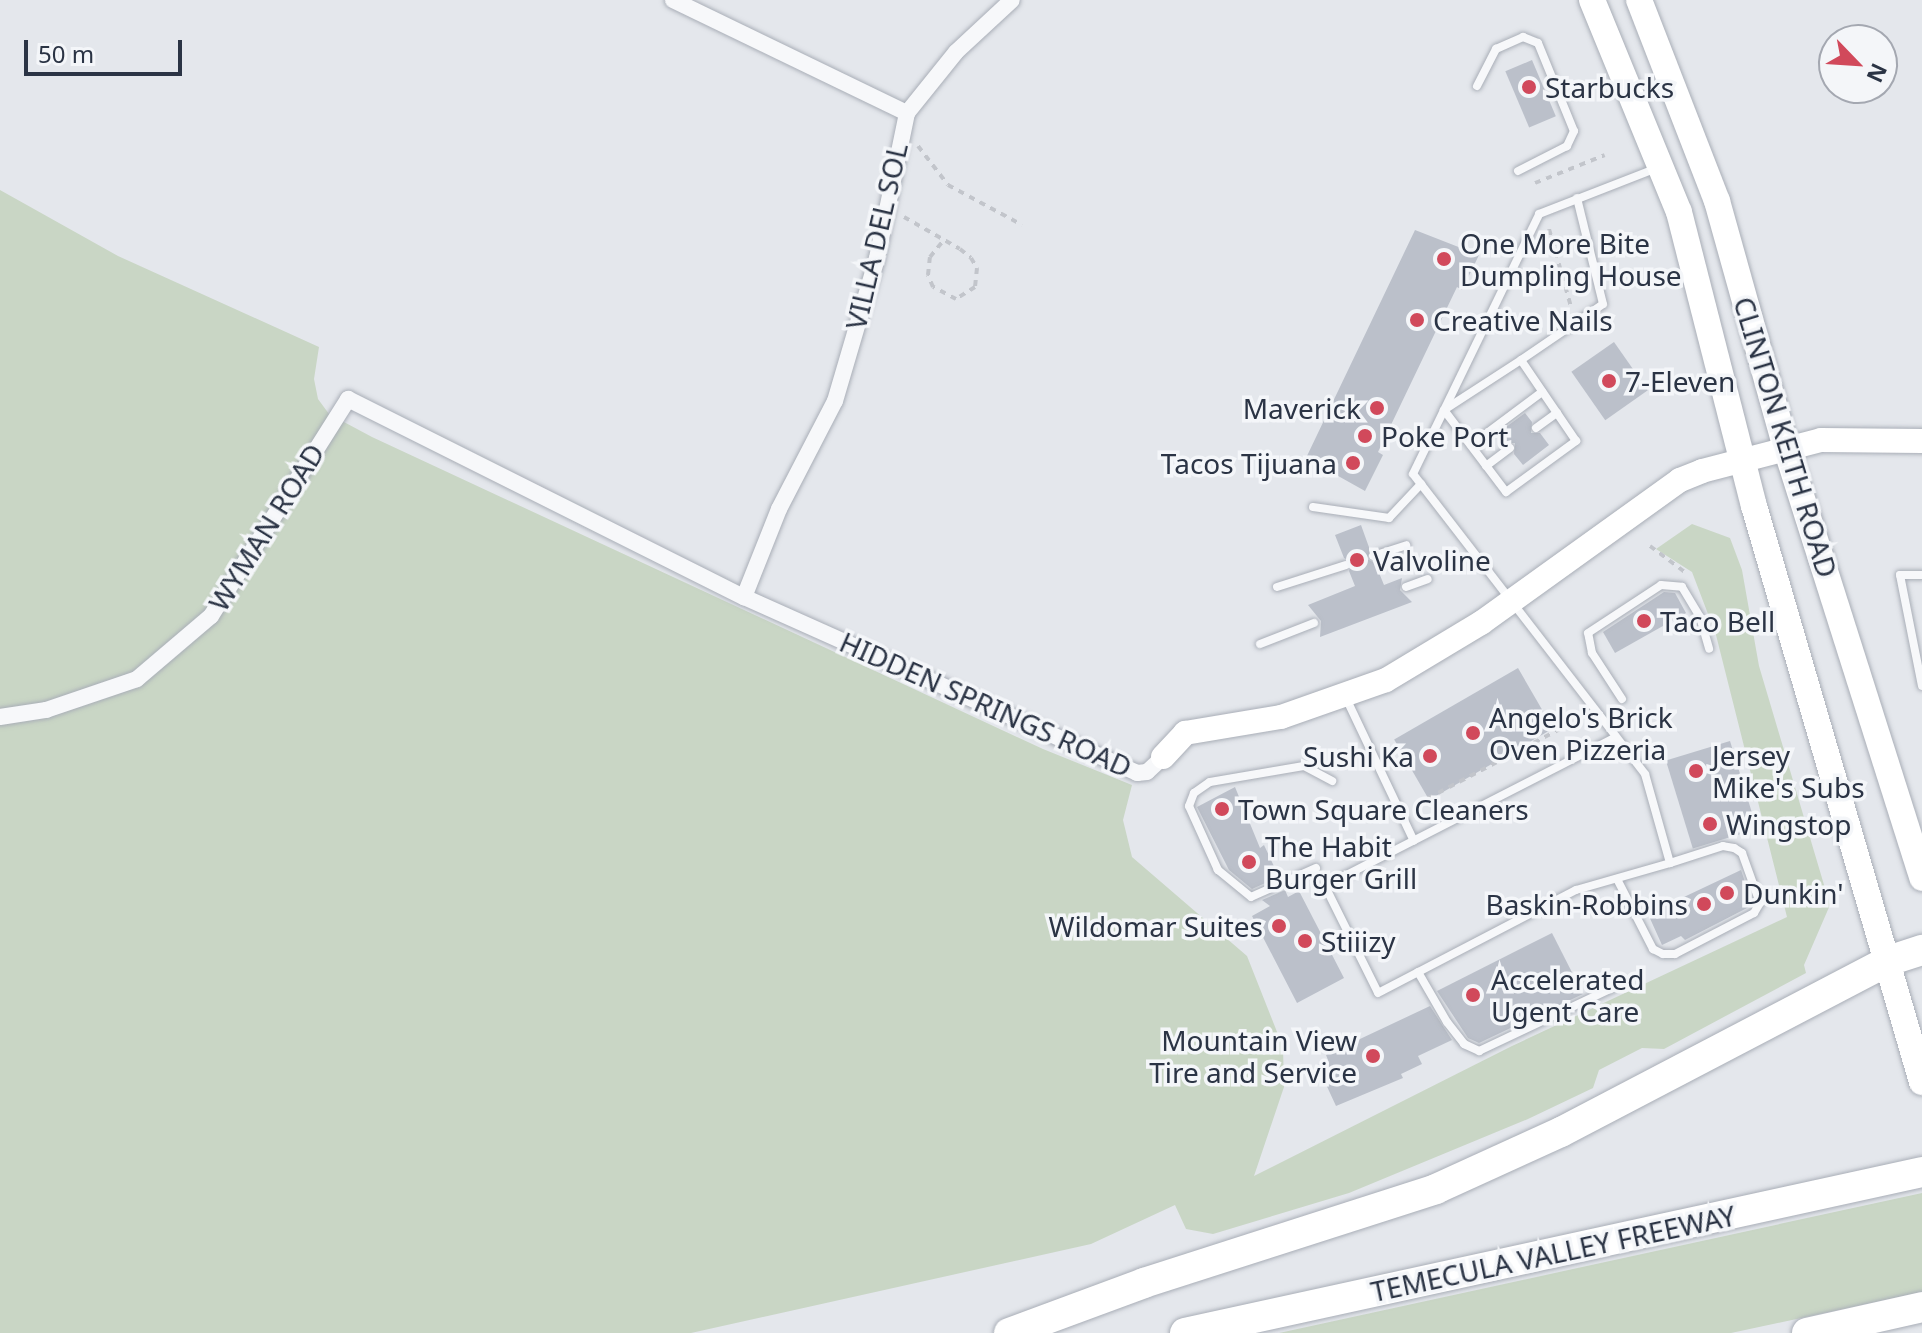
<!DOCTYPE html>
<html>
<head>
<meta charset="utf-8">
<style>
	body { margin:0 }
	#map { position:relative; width:1922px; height:1333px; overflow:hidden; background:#e4e7ec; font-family:"Noto Sans",sans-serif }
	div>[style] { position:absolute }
	.green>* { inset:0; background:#c9d6c5 }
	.building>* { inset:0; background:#bbc0ca; transform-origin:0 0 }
	.path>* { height:4px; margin-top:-2px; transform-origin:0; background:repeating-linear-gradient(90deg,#c2c5cb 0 6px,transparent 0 12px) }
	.roads { filter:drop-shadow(0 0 2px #a9aeb7) drop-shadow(0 0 2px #a9aeb7) }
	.lane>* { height:8px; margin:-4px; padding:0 4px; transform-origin:4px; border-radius:4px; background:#f7f8fa }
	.street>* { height:16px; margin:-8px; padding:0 8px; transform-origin:8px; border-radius:8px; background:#f7f8fa }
	.secondary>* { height:24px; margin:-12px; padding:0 12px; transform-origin:12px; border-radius:12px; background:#fff }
	.primary>* { height:26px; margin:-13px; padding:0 13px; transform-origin:13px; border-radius:13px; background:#fff }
	.highway>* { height:30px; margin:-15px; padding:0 15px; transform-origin:15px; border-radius:15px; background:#fff }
	.dots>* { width:22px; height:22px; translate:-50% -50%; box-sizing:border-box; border:4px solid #f4f6f9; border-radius:50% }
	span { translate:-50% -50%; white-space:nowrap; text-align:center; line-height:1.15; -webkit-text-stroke:7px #f4f6f9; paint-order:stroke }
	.poi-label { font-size:28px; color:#2b3445 }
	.left { translate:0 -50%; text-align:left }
	.right { translate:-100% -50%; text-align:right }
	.street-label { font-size:28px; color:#2b3445 }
	.north { position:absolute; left:1818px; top:24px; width:80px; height:80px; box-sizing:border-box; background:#f4f6f9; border:2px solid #a4a8b1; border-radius:50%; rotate:115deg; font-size:22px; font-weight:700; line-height:32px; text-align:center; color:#2b3445 }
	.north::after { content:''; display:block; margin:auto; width:28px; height:36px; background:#d1495b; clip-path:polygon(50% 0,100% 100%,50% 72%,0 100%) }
	.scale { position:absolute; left:24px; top:40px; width:158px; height:36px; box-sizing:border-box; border:4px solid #2b3445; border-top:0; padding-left:10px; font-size:24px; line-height:28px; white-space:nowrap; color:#2b3445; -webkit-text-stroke:6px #f4f6f9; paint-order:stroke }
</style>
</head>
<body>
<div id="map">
	<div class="green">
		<div style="clip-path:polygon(0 190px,118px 256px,319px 347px,314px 379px,318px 399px,329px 414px,372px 437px,1043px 749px,1132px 785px,1123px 820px,1132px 857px,1247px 956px,1283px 1047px,1284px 1087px,1254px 1176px,1512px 1046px,1787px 917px,1716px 635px,1692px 572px,1656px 549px,1692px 524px,1730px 538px,1742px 570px,1759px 666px,1830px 905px,1804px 965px,1806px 973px,1664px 1049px,1642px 1048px,1599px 1070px,1593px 1088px,1528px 1119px,1349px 1193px,1213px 1234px,1186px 1229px,1175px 1205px,1091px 1244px,691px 1333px,0 1333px)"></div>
		<div style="clip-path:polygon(1922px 1193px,1922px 1292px,1731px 1333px,1279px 1333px)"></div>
	</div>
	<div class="building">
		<div style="left:1532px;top:60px;width:61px;height:29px;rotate:67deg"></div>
		<div style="clip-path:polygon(1415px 230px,1479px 255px,1462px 290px,1457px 287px,1378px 452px,1383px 455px,1365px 491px,1306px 458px)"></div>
		<div style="left:1614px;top:342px;width:59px;height:52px;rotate:55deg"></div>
		<div style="clip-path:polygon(1525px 413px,1532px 422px,1531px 433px,1540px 433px,1549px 445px,1523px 465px,1514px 454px,1515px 443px,1505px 443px,1498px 433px)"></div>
		<div style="clip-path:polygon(1361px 525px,1370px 550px,1367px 559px,1375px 563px,1384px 585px,1402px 578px,1400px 590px,1412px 602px,1320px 637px,1321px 621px,1308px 605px,1355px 586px,1349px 571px,1352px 562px,1344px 558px,1335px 535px)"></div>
		<div style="clip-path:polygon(1664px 592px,1675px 593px,1686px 613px,1615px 653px,1603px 632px)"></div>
		<div style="left:1518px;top:668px;width:70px;height:143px;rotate:60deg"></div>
		<div style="left:1730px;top:741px;width:92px;height:67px;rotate:73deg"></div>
		<div style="clip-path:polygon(1235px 787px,1260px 848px,1264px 845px,1279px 877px,1252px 889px,1229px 870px,1197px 807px)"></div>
		<div style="clip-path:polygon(1741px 870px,1751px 900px,1749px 907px,1685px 940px,1681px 936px,1662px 945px,1648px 914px)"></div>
		<div style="clip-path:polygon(1285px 890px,1288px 897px,1299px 891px,1344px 978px,1297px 1003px,1252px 916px,1270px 906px,1262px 900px)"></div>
		<div style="clip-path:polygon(1552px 933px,1583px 994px,1479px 1043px,1468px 1038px,1437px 991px)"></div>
		<div style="clip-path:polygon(1430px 1006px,1452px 1040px,1418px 1056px,1422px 1064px,1401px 1074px,1403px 1078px,1336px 1106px,1317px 1065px,1328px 1060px,1326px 1055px)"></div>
	</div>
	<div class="path">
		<div style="left:918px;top:146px;width:49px;rotate:52.4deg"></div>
		<div style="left:948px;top:185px;width:84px;rotate:28.4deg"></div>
		<div style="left:1535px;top:183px;width:75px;rotate:-21.8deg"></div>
		<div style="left:904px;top:217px;width:64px;rotate:29.7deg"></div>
		<div style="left:960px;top:249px;width:14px;rotate:39deg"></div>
		<div style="left:971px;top:258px;width:12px;rotate:59deg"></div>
		<div style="left:977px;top:268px;width:19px;rotate:96deg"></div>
		<div style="left:975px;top:287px;width:22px;rotate:148deg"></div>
		<div style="left:956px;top:299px;width:26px;rotate:-152deg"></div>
		<div style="left:933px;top:287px;width:13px;rotate:-113deg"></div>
		<div style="left:928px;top:275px;width:18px;rotate:-84deg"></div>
		<div style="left:930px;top:257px;width:22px;rotate:-51deg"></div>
		<div style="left:1549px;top:229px;width:81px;rotate:74.2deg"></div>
		<div style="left:1650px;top:546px;width:45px;rotate:36.9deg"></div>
		<div style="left:1643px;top:721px;width:11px;rotate:63deg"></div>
		<div style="left:1417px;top:804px;width:161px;rotate:-27.7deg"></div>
		<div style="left:1560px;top:729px;width:14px;rotate:-124deg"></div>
		<div style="left:1552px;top:717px;width:10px;rotate:-37deg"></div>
	</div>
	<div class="roads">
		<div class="lane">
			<div style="left:1477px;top:86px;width:42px;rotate:-62.8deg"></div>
			<div style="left:1496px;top:49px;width:30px;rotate:-24deg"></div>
			<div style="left:1523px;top:37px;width:16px;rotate:22deg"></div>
			<div style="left:1538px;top:43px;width:95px;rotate:67.8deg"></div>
			<div style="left:1574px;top:131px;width:17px;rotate:115deg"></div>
			<div style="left:1567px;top:146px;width:55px;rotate:153deg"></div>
			<div style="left:1521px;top:360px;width:92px;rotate:147deg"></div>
			<div style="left:1444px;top:410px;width:103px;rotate:52.9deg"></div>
			<div style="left:1506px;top:492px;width:87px;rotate:-36.1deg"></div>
			<div style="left:1576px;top:441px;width:98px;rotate:-124.2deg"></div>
			<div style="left:1521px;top:360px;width:99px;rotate:-34.3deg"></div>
			<div style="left:1603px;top:304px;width:109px;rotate:-103.8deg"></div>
			<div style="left:1536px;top:428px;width:26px;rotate:-36deg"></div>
			<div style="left:1471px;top:445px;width:89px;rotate:-36.7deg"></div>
			<div style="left:1486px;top:466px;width:30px;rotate:-37deg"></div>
			<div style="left:1313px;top:507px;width:77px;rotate:8.2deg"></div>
			<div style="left:1389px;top:518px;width:47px;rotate:-46.7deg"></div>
			<div style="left:1373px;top:556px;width:35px;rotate:-18deg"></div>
			<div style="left:1922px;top:575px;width:22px;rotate:180deg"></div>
			<div style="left:1900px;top:575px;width:113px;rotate:78.8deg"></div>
			<div style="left:1277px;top:587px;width:72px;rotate:-17.7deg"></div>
			<div style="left:1406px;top:587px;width:23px;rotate:-20deg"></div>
			<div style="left:1260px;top:644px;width:58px;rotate:-21.3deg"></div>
			<div style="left:1346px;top:698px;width:158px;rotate:64.6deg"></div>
			<div style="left:1622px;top:699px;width:55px;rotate:-123.1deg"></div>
			<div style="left:1592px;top:653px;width:20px;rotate:-101deg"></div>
			<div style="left:1588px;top:633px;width:87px;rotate:-33.3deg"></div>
			<div style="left:1661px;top:585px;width:21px;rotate:5deg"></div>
			<div style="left:1682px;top:587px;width:35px;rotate:59deg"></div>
			<div style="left:1700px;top:617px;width:33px;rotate:74deg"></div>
			<div style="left:1616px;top:737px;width:327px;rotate:152.9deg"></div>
			<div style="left:1325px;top:886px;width:119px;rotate:63.6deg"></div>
			<div style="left:1378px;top:993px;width:223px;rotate:-27.5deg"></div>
			<div style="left:1576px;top:890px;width:98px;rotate:-16deg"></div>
			<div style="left:1670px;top:863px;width:92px;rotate:-105.7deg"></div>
			<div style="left:1645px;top:774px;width:379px;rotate:-127.7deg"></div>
			<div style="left:1413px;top:474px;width:289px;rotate:-64.1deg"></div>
			<div style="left:1539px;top:214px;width:127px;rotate:-21.3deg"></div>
			<div style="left:1316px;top:868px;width:71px;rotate:156deg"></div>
			<div style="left:1251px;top:897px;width:43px;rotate:-140.7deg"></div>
			<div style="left:1218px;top:870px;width:70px;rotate:-114.4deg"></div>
			<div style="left:1189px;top:806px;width:14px;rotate:-69deg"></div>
			<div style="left:1194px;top:793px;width:19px;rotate:-35deg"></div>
			<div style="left:1210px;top:782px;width:95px;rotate:-9.7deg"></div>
			<div style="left:1304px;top:766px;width:32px;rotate:28deg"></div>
			<div style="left:1617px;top:879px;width:79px;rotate:62.8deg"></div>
			<div style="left:1653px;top:949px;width:11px;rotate:27deg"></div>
			<div style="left:1663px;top:954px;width:12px"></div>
			<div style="left:1675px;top:954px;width:89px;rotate:-27.4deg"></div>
			<div style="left:1754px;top:913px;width:12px;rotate:-59deg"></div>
			<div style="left:1760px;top:903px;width:53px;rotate:-109.8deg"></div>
			<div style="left:1742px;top:853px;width:9px;rotate:-148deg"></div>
			<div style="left:1734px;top:848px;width:11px;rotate:-170deg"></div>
			<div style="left:1723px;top:846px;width:56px;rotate:162.2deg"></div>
			<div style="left:1418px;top:972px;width:58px;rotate:59.9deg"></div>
			<div style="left:1447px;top:1022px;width:28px;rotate:52deg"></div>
			<div style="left:1464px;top:1044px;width:17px;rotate:25deg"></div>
			<div style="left:1479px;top:1051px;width:161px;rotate:-25.3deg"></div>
		</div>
		<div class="street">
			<div style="left:673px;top:0;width:260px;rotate:25.8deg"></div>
			<div style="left:744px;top:597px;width:95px;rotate:-68.3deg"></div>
			<div style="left:779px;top:509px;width:122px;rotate:-62.6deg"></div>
			<div style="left:835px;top:401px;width:149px;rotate:-73.6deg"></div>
			<div style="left:877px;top:258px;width:148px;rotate:-78.3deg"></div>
			<div style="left:907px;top:113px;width:78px;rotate:-51.2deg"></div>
			<div style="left:956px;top:52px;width:76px;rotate:-42.9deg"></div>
			<div style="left:0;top:717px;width:47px;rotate:-8.7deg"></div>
			<div style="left:46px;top:710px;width:96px;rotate:-18.8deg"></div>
			<div style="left:137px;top:679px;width:97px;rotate:-40.4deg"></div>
			<div style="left:211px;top:616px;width:257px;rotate:-57.7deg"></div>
			<div style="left:348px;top:399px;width:443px;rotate:26.6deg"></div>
			<div style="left:744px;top:597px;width:431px;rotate:24.1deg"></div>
			<div style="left:1137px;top:773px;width:10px;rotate:-6deg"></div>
			<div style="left:1147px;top:772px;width:22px;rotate:-43deg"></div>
		</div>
		<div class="secondary">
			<div style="left:1163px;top:757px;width:33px;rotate:-47deg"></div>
			<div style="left:1185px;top:733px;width:97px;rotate:-9.5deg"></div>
			<div style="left:1281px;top:717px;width:111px;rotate:-19.4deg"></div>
			<div style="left:1386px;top:680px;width:111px;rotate:-31deg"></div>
			<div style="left:1481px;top:623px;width:245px;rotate:-35.7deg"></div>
			<div style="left:1680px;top:480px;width:24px;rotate:-22deg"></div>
			<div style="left:1702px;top:471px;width:123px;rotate:-14.6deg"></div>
			<div style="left:1821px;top:440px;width:101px;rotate:0.6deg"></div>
		</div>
		<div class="primary">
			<div style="left:1592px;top:0;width:229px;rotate:67.7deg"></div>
			<div style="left:1679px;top:212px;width:303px;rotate:75.7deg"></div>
			<div style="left:1754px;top:506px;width:600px;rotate:73.74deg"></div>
			<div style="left:1639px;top:0;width:216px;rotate:68.8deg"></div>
			<div style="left:1717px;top:201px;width:256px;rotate:74.4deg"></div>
			<div style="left:1786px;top:448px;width:451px;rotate:72.4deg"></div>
		</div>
		<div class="highway">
			<div style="left:1009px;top:1333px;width:144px;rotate:-20.3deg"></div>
			<div style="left:1144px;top:1283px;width:307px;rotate:-17.8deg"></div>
			<div style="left:1436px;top:1189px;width:137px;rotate:-24.5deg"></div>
			<div style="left:1561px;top:1132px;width:369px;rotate:-27.6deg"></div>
			<div style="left:1888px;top:961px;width:36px;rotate:-18deg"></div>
			<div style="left:1185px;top:1333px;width:754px;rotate:-12.32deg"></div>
			<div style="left:1807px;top:1333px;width:118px;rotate:-12.7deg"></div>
		</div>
	</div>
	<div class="dots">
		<div style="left:1529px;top:87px;background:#d1495b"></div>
		<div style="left:1444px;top:259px;background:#d1495b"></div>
		<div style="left:1417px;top:320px;background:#d1495b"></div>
		<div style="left:1609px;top:381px;background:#d1495b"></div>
		<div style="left:1377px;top:408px;background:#d1495b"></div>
		<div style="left:1365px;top:436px;background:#d1495b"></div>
		<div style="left:1353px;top:463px;background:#d1495b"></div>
		<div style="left:1357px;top:560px;background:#d1495b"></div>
		<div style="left:1644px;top:621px;background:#d1495b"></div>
		<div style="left:1473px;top:733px;background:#d1495b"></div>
		<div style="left:1430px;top:756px;background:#d1495b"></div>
		<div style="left:1696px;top:771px;background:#d1495b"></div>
		<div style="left:1222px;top:809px;background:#d1495b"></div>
		<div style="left:1710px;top:824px;background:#d1495b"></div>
		<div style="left:1249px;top:862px;background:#d1495b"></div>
		<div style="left:1727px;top:893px;background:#d1495b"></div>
		<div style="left:1704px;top:904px;background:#d1495b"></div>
		<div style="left:1279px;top:926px;background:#d1495b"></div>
		<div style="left:1305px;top:941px;background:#d1495b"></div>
		<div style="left:1473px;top:995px;background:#d1495b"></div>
		<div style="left:1373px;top:1056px;background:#d1495b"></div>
	</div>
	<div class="poi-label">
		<span class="left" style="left:1545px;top:87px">Starbucks</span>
		<span class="left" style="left:1460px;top:259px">One More Bite<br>Dumpling House</span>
		<span class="left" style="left:1433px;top:320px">Creative Nails</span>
		<span class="left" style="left:1625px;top:381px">7-Eleven</span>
		<span class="right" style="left:1361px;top:408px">Maverick</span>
		<span class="left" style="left:1381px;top:436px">Poke Port</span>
		<span class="right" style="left:1337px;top:463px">Tacos Tijuana</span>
		<span class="left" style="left:1373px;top:560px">Valvoline</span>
		<span class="left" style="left:1660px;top:621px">Taco Bell</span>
		<span class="left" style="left:1489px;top:733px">Angelo's Brick<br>Oven Pizzeria</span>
		<span class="left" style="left:1712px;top:771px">Jersey<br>Mike's Subs</span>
		<span class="right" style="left:1414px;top:756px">Sushi Ka</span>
		<span class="left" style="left:1238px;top:809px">Town Square Cleaners</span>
		<span class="left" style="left:1726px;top:824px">Wingstop</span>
		<span class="left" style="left:1265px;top:862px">The Habit<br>Burger Grill</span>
		<span class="left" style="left:1743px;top:893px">Dunkin'</span>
		<span class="right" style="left:1688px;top:904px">Baskin-Robbins</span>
		<span class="right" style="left:1263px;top:926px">Wildomar Suites</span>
		<span class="left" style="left:1321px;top:941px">Stiiizy</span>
		<span class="left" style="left:1491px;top:995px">Accelerated<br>Ugent Care</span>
		<span class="right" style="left:1357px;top:1056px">Mountain View<br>Tire and Service</span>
	</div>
	<div class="street-label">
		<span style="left:876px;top:236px;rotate:-77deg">VILLA DEL SOL</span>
		<span style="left:1786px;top:437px;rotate:73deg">CLINTON KEITH ROAD</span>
		<span style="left:266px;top:527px;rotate:-58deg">WYMAN ROAD</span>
		<span style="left:986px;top:704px;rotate:24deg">HIDDEN SPRINGS ROAD</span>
		<span style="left:1553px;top:1253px;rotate:-12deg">TEMECULA VALLEY FREEWAY</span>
	</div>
	<div class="north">N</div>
	<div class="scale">50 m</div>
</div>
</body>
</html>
